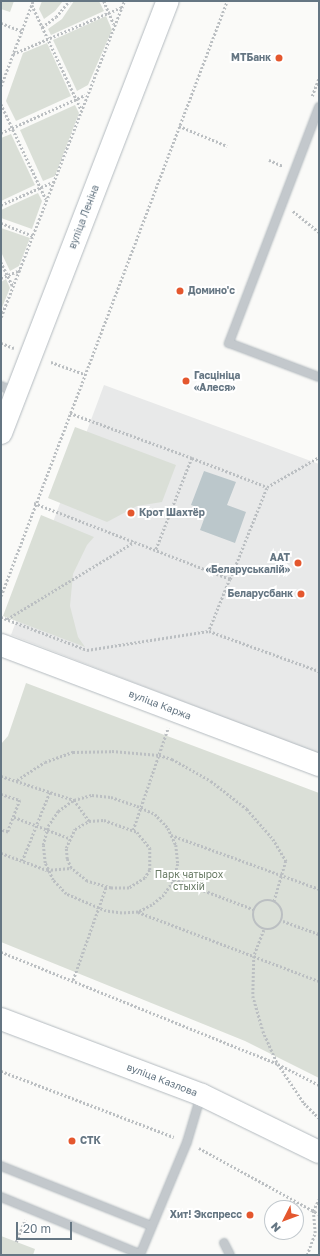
<!DOCTYPE html>
<html>
<head>
<meta charset="utf-8">
<style>
	body { margin:0 }
	#map { position:relative; width:320px; height:1256px; overflow:hidden; background:#fafaf8; font-family:"Golos Text",sans-serif }
	div>[style] { position:absolute }
	.built>* { inset:0; background:#e8e9e9 }
	.green>* { inset:0; background:#dadfd7 }
	.water>* { inset:0; background:#bbc7cb }
	.path>* { height:2.5px; margin-top:-1.25px; transform-origin:0; background:repeating-linear-gradient(90deg,#bbbfc2 0 2px,transparent 0 4px) }
	.path>.ring { margin:-1.25px; padding:0; box-sizing:content-box; background:none; border:2.5px solid #bbbfc2; border-radius:50% }
	.roads { filter:drop-shadow(0 0 1px #b3babf) drop-shadow(0 0 1px #b3babf) }
	.service>* { height:8px; margin:-4px; padding:0 4px; transform-origin:4px; border-radius:4px; background:#c3c8cc }
	.secondary>* { height:22px; margin:-11px; padding:0 11px; transform-origin:11px; border-radius:11px; background:#fff }
	.dots>* { width:11px; height:11px; translate:-50% -50%; box-sizing:border-box; border:2px solid #fff; border-radius:50% }
	span { translate:-50% -50%; white-space:nowrap; text-align:center; line-height:1.15; -webkit-text-stroke:4px #fff; paint-order:stroke }
	.poi-label { font-size:10px; color:#657683; font-weight:700 }
	.right { translate:-100% -50%; text-align:right }
	.left { translate:0 -50%; text-align:left }
	.street-label { font-size:10px; color:#657683 }
	.park-label { font-size:10px; color:#687a64 }
	.frame { position:absolute; inset:0; border:2px solid #657683; pointer-events:none }
	.north { position:absolute; left:264px; top:1200px; width:40px; height:40px; box-sizing:border-box; background:#fff; border:1px solid #c1c8cd; border-radius:50%; rotate:228deg; font-size:11px; font-weight:700; line-height:16px; text-align:center; color:#657683 }
	.north::after { content:''; display:block; margin:auto; width:14px; height:18px; background:#e4572e; clip-path:polygon(50% 0,100% 100%,50% 72%,0 100%) }
	.scale { position:absolute; left:16px; top:1222px; width:56px; height:18px; box-sizing:border-box; border:2px solid #657683; border-top:0; padding-left:5px; font-size:12px; line-height:14px; white-space:nowrap; color:#657683; -webkit-text-stroke:3px #fff; paint-order:stroke }
</style>
</head>
<body>
<div id="map">
	<div class="built">
		<div style="clip-path:polygon(104px 385px,319px 464px,319px 754px,11px 635px)"></div>
	</div>
	<div class="green">
		<div style="clip-path:polygon(1px 1px,14px 1px,10px 12px,1px 9px)"></div>
		<div style="clip-path:polygon(42px 1px,63px 1px,55px 11px,44px 19px,39px 9px)"></div>
		<div style="clip-path:polygon(74px 1px,99px 1px,104px 11px,51px 35px,48px 29px,62px 19px)"></div>
		<div style="clip-path:polygon(106px 16px,112px 30px,88px 85px,77px 91px,53px 40px)"></div>
		<div style="clip-path:polygon(47px 43px,71px 96px,16px 121px,6px 101px,23px 53px)"></div>
		<div style="clip-path:polygon(75px 105px,79px 113px,55px 176px,43px 181px,20px 130px)"></div>
		<div style="clip-path:polygon(11px 134px,35px 185px,1px 201px,1px 138px)"></div>
		<div style="clip-path:polygon(38px 193px,42px 201px,32px 229px,1px 218px,1px 210px)"></div>
		<div style="clip-path:polygon(1px 228px,30px 238px,19px 266px,10px 271px,1px 252px)"></div>
		<div style="clip-path:polygon(6px 279px,10px 288px,1px 310px,1px 282px)"></div>
		<div style="clip-path:polygon(75px 427px,176px 465px,162px 502px,137px 506px,107px 522px,48px 498px)"></div>
		<div style="clip-path:polygon(41px 515px,94px 537px,87px 545px,73px 574px,70px 606px,78px 637px,85px 647px,3px 616px)"></div>
		<div style="clip-path:polygon(26px 683px,319px 793px,319px 1078px,245px 1041px,1px 942px,1px 744px,8px 736px)"></div>
		<div style="clip-path:polygon(1px 1236px,35px 1249px,33px 1255px,1px 1255px)"></div>
	</div>
	<div class="water">
		<div style="clip-path:polygon(204px 471px,236px 482px,227px 505px,246px 512px,235px 543px,200px 530px,207px 511px,191px 505px)"></div>
	</div>
	<div class="path">
		<div style="left:104px;top:1px;width:25px;rotate:67deg"></div>
		<div style="left:32px;top:5px;width:115px;rotate:64.8deg"></div>
		<div style="left:1px;top:23px;width:22px;rotate:21deg"></div>
		<div style="left:42px;top:27px;width:17px;rotate:-36deg"></div>
		<div style="left:56px;top:17px;width:21px;rotate:-51deg"></div>
		<div style="left:13px;top:54px;width:119px;rotate:-23.3deg"></div>
		<div style="left:1px;top:86px;width:91px;rotate:-69.4deg"></div>
		<div style="left:312px;top:96px;width:19px;rotate:-69deg"></div>
		<div style="left:1px;top:104px;width:105px;rotate:64.7deg"></div>
		<div style="left:179px;top:126px;width:52px;rotate:22.6deg"></div>
		<div style="left:1px;top:133px;width:92px;rotate:-24.3deg"></div>
		<div style="left:269px;top:160px;width:15px;rotate:23deg"></div>
		<div style="left:1px;top:205px;width:57px;rotate:-23.9deg"></div>
		<div style="left:293px;top:211px;width:33px;rotate:39deg"></div>
		<div style="left:1px;top:223px;width:35px;rotate:22deg"></div>
		<div style="left:1px;top:262px;width:28px;rotate:64deg"></div>
		<div style="left:1px;top:278px;width:21px;rotate:-23deg"></div>
		<div style="left:1px;top:317px;width:339px;rotate:-68.7deg"></div>
		<div style="left:1px;top:343px;width:14px;rotate:21deg"></div>
		<div style="left:51px;top:362px;width:35px;rotate:20deg"></div>
		<div style="left:70px;top:413px;width:130px;rotate:20.2deg"></div>
		<div style="left:192px;top:458px;width:99px;rotate:111.4deg"></div>
		<div style="left:192px;top:458px;width:80px;rotate:21.1deg"></div>
		<div style="left:34px;top:503px;width:210px;rotate:21.2deg"></div>
		<div style="left:230px;top:579px;width:56px;rotate:112deg"></div>
		<div style="left:209px;top:631px;width:117px;rotate:20deg"></div>
		<div style="left:230px;top:579px;width:99px;rotate:-68.1deg"></div>
		<div style="left:267px;top:487px;width:60px;rotate:-30deg"></div>
		<div style="left:1px;top:596px;width:636px;rotate:-69.2deg"></div>
		<div style="left:1px;top:617px;width:92px;rotate:21deg"></div>
		<div style="left:87px;top:650px;width:123px;rotate:-8.9deg"></div>
		<div style="left:7px;top:619px;width:149px;rotate:-31.2deg"></div>
		<div style="left:1px;top:776px;width:77px;rotate:18.2deg"></div>
		<div style="left:74px;top:800px;width:26px;rotate:54deg"></div>
		<div style="left:17px;top:780px;width:33px;rotate:-33deg"></div>
		<div style="left:45px;top:762px;width:30px;rotate:-20deg"></div>
		<div style="left:73px;top:752px;width:39px;rotate:-1deg"></div>
		<div style="left:112px;top:751px;width:47px;rotate:4.9deg"></div>
		<div style="left:159px;top:755px;width:14px;rotate:17deg"></div>
		<div style="left:172px;top:759px;width:45px;rotate:29.4deg"></div>
		<div style="left:211px;top:781px;width:46px;rotate:37.9deg"></div>
		<div style="left:247px;top:809px;width:40px;rotate:49deg"></div>
		<div style="left:273px;top:839px;width:26px;rotate:59deg"></div>
		<div style="left:286px;top:861px;width:43px;rotate:106.3deg"></div>
		<div style="left:1px;top:794px;width:20px;rotate:18deg"></div>
		<div style="left:20px;top:800px;width:34px;rotate:111deg"></div>
		<div style="left:8px;top:832px;width:7px;rotate:-164deg"></div>
		<div style="left:92px;top:795px;width:19px;rotate:6deg"></div>
		<div style="left:111px;top:797px;width:28px;rotate:19deg"></div>
		<div style="left:137px;top:806px;width:20px;rotate:24deg"></div>
		<div style="left:155px;top:814px;width:19px;rotate:47deg"></div>
		<div style="left:168px;top:828px;width:19px;rotate:65deg"></div>
		<div style="left:176px;top:845px;width:19px;rotate:84deg"></div>
		<div style="left:178px;top:864px;width:19px;rotate:106deg"></div>
		<div style="left:173px;top:882px;width:16px;rotate:125deg"></div>
		<div style="left:164px;top:895px;width:16px;rotate:140deg"></div>
		<div style="left:152px;top:905px;width:16px;rotate:153deg"></div>
		<div style="left:138px;top:912px;width:16px;rotate:176deg"></div>
		<div style="left:122px;top:913px;width:16px;rotate:-173deg"></div>
		<div style="left:106px;top:911px;width:43px;rotate:-157deg"></div>
		<div style="left:66px;top:894px;width:19px;rotate:-133deg"></div>
		<div style="left:53px;top:880px;width:19px;rotate:-115deg"></div>
		<div style="left:45px;top:863px;width:18px;rotate:-96deg"></div>
		<div style="left:43px;top:845px;width:20px;rotate:-75deg"></div>
		<div style="left:48px;top:826px;width:18px;rotate:-56deg"></div>
		<div style="left:58px;top:811px;width:19px;rotate:-35deg"></div>
		<div style="left:74px;top:800px;width:19px;rotate:-16deg"></div>
		<div style="left:14px;top:817px;width:59px;rotate:20.9deg"></div>
		<div style="left:104px;top:820px;width:35px;rotate:20deg"></div>
		<div style="left:137px;top:832px;width:21px;rotate:51deg"></div>
		<div style="left:150px;top:848px;width:22px;rotate:90deg"></div>
		<div style="left:150px;top:870px;width:9px;rotate:122deg"></div>
		<div style="left:145px;top:878px;width:19px;rotate:148deg"></div>
		<div style="left:129px;top:888px;width:18px;rotate:180deg"></div>
		<div style="left:111px;top:888px;width:25px;rotate:-164deg"></div>
		<div style="left:87px;top:881px;width:21px;rotate:-141deg"></div>
		<div style="left:71px;top:868px;width:10px;rotate:-114deg"></div>
		<div style="left:67px;top:859px;width:11px;rotate:-95deg"></div>
		<div style="left:66px;top:848px;width:21px;rotate:-65deg"></div>
		<div style="left:75px;top:829px;width:16px;rotate:-30deg"></div>
		<div style="left:89px;top:821px;width:15px;rotate:-4deg"></div>
		<div style="left:133px;top:830px;width:108px;rotate:-71.1deg"></div>
		<div style="left:171px;top:835px;width:158px;rotate:20deg"></div>
		<div style="left:1px;top:853px;width:49px;rotate:20.3deg"></div>
		<div style="left:47px;top:870px;width:24px;rotate:-5deg"></div>
		<div style="left:22px;top:861px;width:75px;rotate:-68.2deg"></div>
		<div style="left:174px;top:879px;width:87px;rotate:20.9deg"></div>
		<div class="ring" style="left:253px;top:900px;width:27.5px;height:27.5px"></div>
		<div style="left:138px;top:912px;width:194px;rotate:20.9deg"></div>
		<div style="left:283px;top:921px;width:38px;rotate:20deg"></div>
		<div style="left:264px;top:930px;width:28px;rotate:111deg"></div>
		<div style="left:254px;top:956px;width:40px;rotate:91.4deg"></div>
		<div style="left:253px;top:996px;width:36px;rotate:74deg"></div>
		<div style="left:263px;top:1031px;width:36px;rotate:66deg"></div>
		<div style="left:278px;top:1064px;width:47px;rotate:56.3deg"></div>
		<div style="left:304px;top:1103px;width:21px;rotate:45deg"></div>
		<div style="left:1px;top:952px;width:299px;rotate:22deg"></div>
		<div style="left:278px;top:1064px;width:46px;rotate:27.1deg"></div>
		<div style="left:73px;top:980px;width:99px;rotate:-70.5deg"></div>
		<div style="left:1px;top:1071px;width:185px;rotate:20.9deg"></div>
		<div style="left:199px;top:1148px;width:137px;rotate:28.8deg"></div>
		<div style="left:16px;top:1242px;width:24px;rotate:-68deg"></div>
		<div style="left:307px;top:1255px;width:23px;rotate:-70deg"></div>
		<div style="left:315px;top:1233px;width:22px;rotate:-95deg"></div>
		<div style="left:313px;top:1211px;width:13px;rotate:-63deg"></div>
	</div>
	<div class="roads">
		<div class="service">
			<div style="left:319px;top:107px;width:253px;rotate:110.9deg"></div>
			<div style="left:229px;top:343px;width:96px;rotate:20.7deg"></div>
			<div style="left:1px;top:386px;width:15px;rotate:23deg"></div>
			<div style="left:1px;top:1166px;width:162px;rotate:21.7deg"></div>
			<div style="left:1px;top:1197px;width:150px;rotate:22.3deg"></div>
			<div style="left:224px;top:1243px;width:13px;rotate:63deg"></div>
			<div style="left:140px;top:1255px;width:122px;rotate:-67.4deg"></div>
			<div style="left:187px;top:1142px;width:49px;rotate:-73.4deg"></div>
		</div>
		<div class="secondary">
			<div style="left:1px;top:433px;width:463px;rotate:-68.9deg"></div>
			<div style="left:1px;top:645px;width:340px;rotate:20.7deg"></div>
			<div style="left:1px;top:1019px;width:215px;rotate:20.7deg"></div>
			<div style="left:202px;top:1095px;width:130px;rotate:26deg"></div>
		</div>
	</div>
	<div class="dots">
		<div style="left:279px;top:58px;background:#e4572e"></div>
		<div style="left:180px;top:291px;background:#e4572e"></div>
		<div style="left:186px;top:381px;background:#e4572e"></div>
		<div style="left:131px;top:513px;background:#e4572e"></div>
		<div style="left:298px;top:563px;background:#e4572e"></div>
		<div style="left:301px;top:594px;background:#e4572e"></div>
		<div style="left:72px;top:1141px;background:#e4572e"></div>
		<div style="left:250px;top:1215px;background:#e4572e"></div>
	</div>
	<div class="poi-label">
		<span class="right" style="left:271px;top:58px">МТБанк</span>
		<span class="left" style="left:188px;top:291px">Домино'c</span>
		<span class="left" style="left:194px;top:381px">Гасцініца<br>«Алеся»</span>
		<span class="left" style="left:139px;top:513px">Крот Шахтёр</span>
		<span class="right" style="left:290px;top:563px">ААТ<br>«Беларуськалій»</span>
		<span class="right" style="left:293px;top:594px">Беларусбанк</span>
		<span class="left" style="left:80px;top:1141px">СТК</span>
		<span class="right" style="left:242px;top:1215px">Хит! Экспресс</span>
	</div>
	<div class="street-label">
		<span style="left:84px;top:217px;rotate:-69deg">вуліца Леніна</span>
		<span style="left:160px;top:705px;rotate:21deg">вуліца Каржа</span>
		<span style="left:162px;top:1080px;rotate:21deg">вуліца Казлова</span>
	</div>
	<div class="park-label">
		<span style="left:189px;top:880px">Парк чатырох<br>стыхій</span>
	</div>
	<div class="frame"></div>
	<div class="north">N</div>
	<div class="scale">20 m</div>
</div>
</body>
</html>
